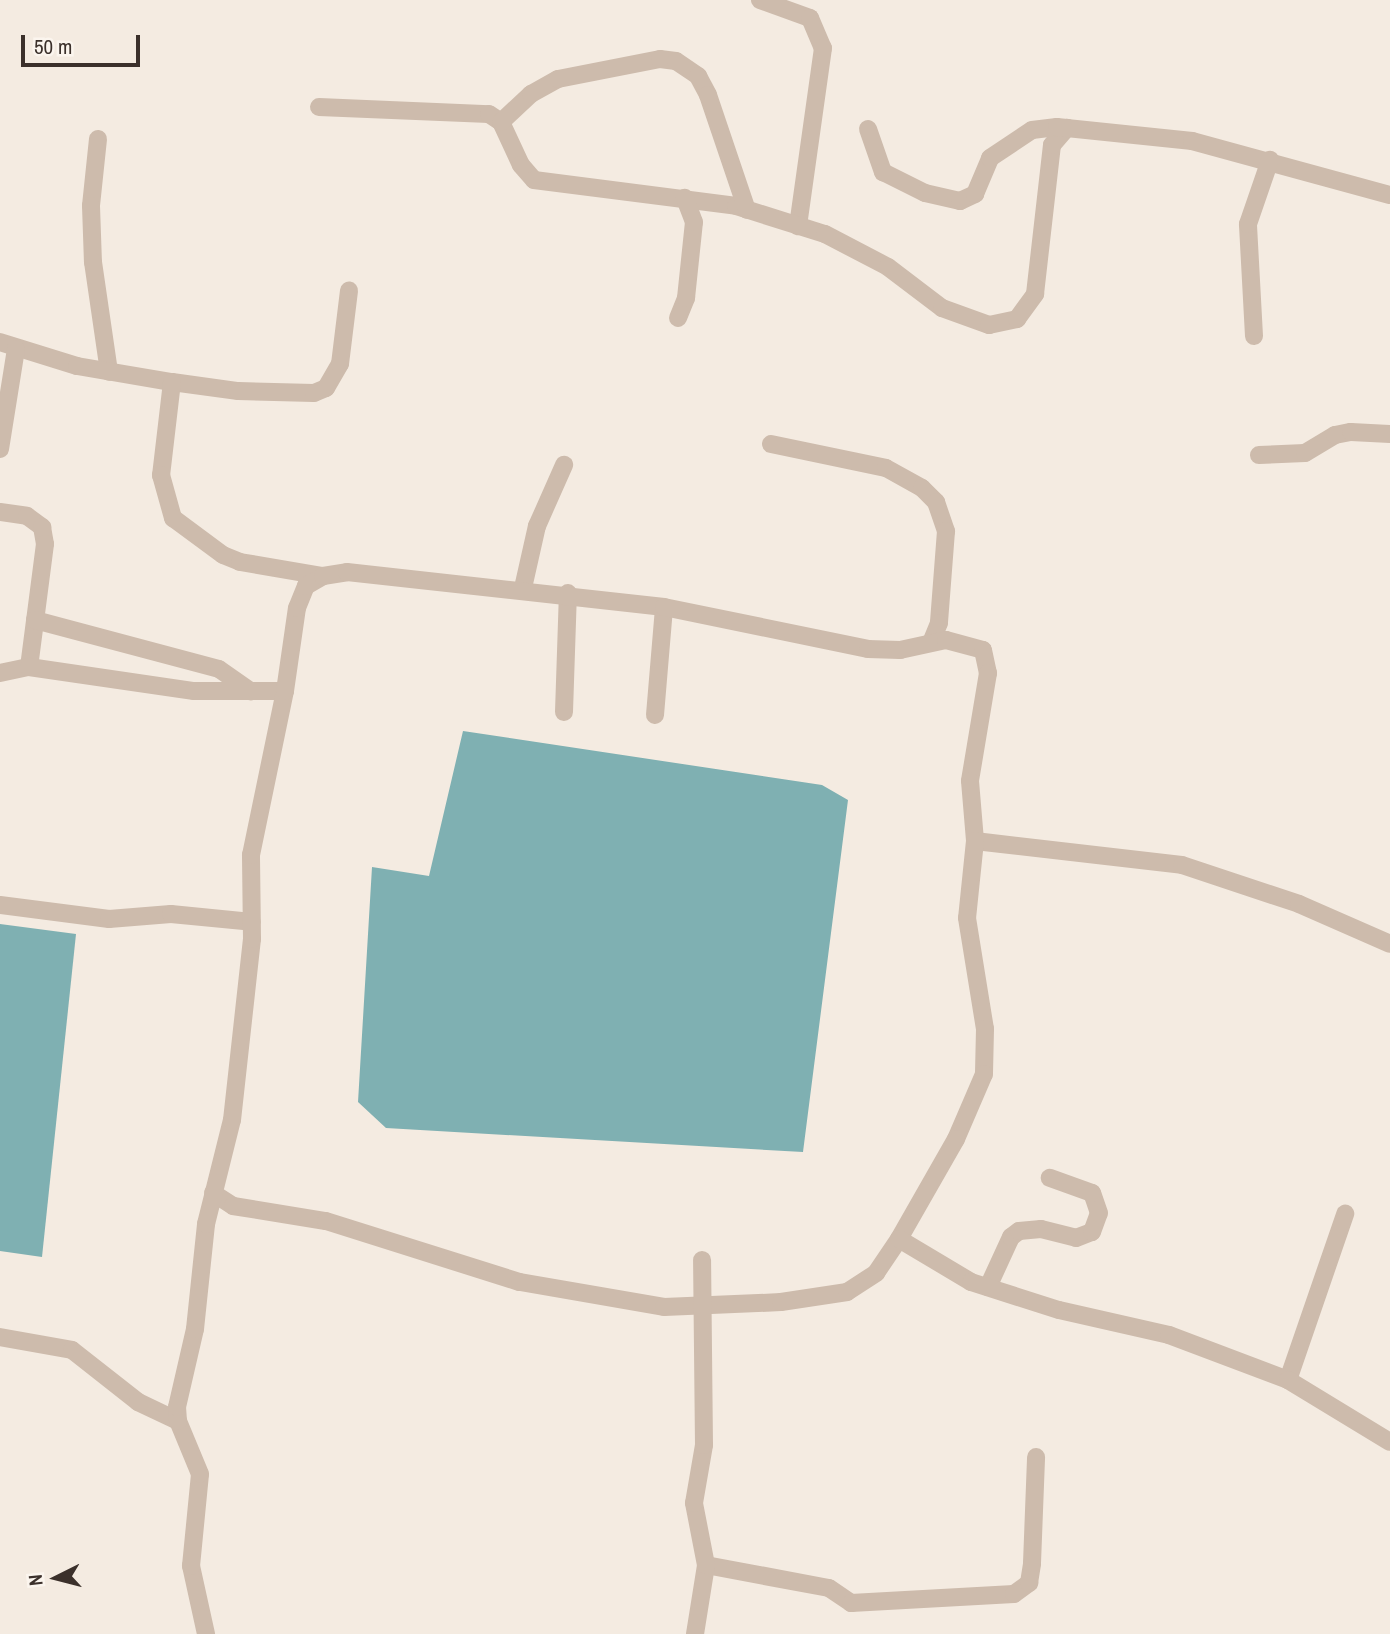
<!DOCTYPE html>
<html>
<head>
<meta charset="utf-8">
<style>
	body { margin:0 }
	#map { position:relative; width:1390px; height:1634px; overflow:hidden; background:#f4ebe1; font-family:"Archivo Narrow",sans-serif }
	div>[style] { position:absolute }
	.water>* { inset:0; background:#7fb0b2 }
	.minor>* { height:18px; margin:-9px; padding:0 9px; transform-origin:9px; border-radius:9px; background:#cdbbac }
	span { translate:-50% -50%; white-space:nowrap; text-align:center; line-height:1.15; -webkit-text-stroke:6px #fbf5ee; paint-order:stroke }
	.north { position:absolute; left:21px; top:1543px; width:70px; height:70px; -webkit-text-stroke:5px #fbf5ee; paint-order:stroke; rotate:264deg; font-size:19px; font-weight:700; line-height:28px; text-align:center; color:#3b302b }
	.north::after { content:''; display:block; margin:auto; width:24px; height:32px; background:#3b302b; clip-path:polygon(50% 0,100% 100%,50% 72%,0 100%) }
	.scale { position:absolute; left:21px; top:35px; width:119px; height:32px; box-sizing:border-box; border:4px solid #3b302b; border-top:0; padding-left:9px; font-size:21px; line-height:24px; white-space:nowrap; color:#3b302b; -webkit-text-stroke:5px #fbf5ee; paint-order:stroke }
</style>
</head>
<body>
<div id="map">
	<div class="water">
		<div style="clip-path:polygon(463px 731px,822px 785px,848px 800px,803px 1152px,386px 1128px,358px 1102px,372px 867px,429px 876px)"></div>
		<div style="clip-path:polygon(0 924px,76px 934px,42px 1257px,0 1251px)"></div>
	</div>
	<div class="minor">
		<div style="left:760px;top:0;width:53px;rotate:19.8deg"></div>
		<div style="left:810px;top:18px;width:33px;rotate:67deg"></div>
		<div style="left:823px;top:48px;width:180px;rotate:98deg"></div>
		<div style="left:319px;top:107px;width:170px;rotate:2.4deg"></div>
		<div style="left:489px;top:114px;width:14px;rotate:34deg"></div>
		<div style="left:501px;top:122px;width:47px;rotate:65.1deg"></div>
		<div style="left:521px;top:165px;width:20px;rotate:49deg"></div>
		<div style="left:534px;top:180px;width:204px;rotate:7.3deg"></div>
		<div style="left:736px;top:206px;width:93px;rotate:17.5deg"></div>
		<div style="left:825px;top:234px;width:71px;rotate:27.6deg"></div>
		<div style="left:888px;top:267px;width:68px;rotate:37.2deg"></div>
		<div style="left:942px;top:308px;width:50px;rotate:19.9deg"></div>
		<div style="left:989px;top:325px;width:29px;rotate:-12deg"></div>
		<div style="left:1017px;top:319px;width:31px;rotate:-54deg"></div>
		<div style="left:1035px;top:294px;width:150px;rotate:-83.5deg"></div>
		<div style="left:1052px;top:145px;width:23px;rotate:-49deg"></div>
		<div style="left:501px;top:122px;width:41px;rotate:-43deg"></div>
		<div style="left:531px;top:94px;width:31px;rotate:-29deg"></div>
		<div style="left:558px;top:79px;width:104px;rotate:-11.1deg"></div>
		<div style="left:660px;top:59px;width:16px;rotate:7deg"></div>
		<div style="left:676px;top:61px;width:27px;rotate:34deg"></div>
		<div style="left:698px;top:76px;width:21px;rotate:62deg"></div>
		<div style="left:708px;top:95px;width:121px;rotate:71.3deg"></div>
		<div style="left:868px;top:129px;width:46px;rotate:70.8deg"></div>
		<div style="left:883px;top:172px;width:47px;rotate:26.6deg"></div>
		<div style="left:925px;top:193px;width:36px;rotate:13deg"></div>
		<div style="left:960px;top:201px;width:17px;rotate:-25deg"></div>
		<div style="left:975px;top:194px;width:39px;rotate:-67deg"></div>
		<div style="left:990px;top:158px;width:50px;rotate:-33.7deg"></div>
		<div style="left:1032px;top:130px;width:25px;rotate:-7deg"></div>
		<div style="left:1057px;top:127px;width:136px;rotate:5.9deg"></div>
		<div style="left:1192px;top:141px;width:205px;rotate:15.3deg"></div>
		<div style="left:98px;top:139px;width:67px;rotate:96deg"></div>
		<div style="left:91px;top:206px;width:56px;rotate:88deg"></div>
		<div style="left:93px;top:262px;width:111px;rotate:81.7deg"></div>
		<div style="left:678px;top:318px;width:22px;rotate:-68deg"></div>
		<div style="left:686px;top:298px;width:76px;rotate:-84deg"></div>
		<div style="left:694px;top:222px;width:26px;rotate:-111deg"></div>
		<div style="left:1254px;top:336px;width:112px;rotate:-93.1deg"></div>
		<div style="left:1248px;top:224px;width:68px;rotate:-71deg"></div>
		<div style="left:0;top:342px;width:81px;rotate:17.3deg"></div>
		<div style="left:77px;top:366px;width:96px;rotate:9.6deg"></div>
		<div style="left:172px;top:382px;width:67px;rotate:7.8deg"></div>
		<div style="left:238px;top:391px;width:76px;rotate:1.5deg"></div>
		<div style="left:314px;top:393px;width:13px;rotate:-23deg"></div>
		<div style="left:326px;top:388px;width:28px;rotate:-60deg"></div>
		<div style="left:340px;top:364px;width:74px;rotate:-83deg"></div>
		<div style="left:172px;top:382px;width:94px;rotate:96.7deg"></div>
		<div style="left:161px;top:475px;width:45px;rotate:74.4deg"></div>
		<div style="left:173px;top:518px;width:62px;rotate:36.5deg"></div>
		<div style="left:223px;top:555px;width:18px;rotate:22deg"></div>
		<div style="left:240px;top:562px;width:84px;rotate:9.6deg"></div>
		<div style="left:771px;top:444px;width:117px;rotate:11.8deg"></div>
		<div style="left:886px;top:468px;width:41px;rotate:29.1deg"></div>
		<div style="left:922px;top:488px;width:20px;rotate:45deg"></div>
		<div style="left:936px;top:502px;width:31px;rotate:71deg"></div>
		<div style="left:946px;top:531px;width:92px;rotate:94.4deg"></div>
		<div style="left:939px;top:623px;width:18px;rotate:112deg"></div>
		<div style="left:0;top:449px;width:101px;rotate:-80.9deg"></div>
		<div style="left:1259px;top:455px;width:46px;rotate:-2.5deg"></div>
		<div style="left:1305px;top:453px;width:35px;rotate:-31deg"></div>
		<div style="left:1335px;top:435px;width:16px;rotate:-11deg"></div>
		<div style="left:1351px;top:432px;width:39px;rotate:3deg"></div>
		<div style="left:0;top:512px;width:27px;rotate:8deg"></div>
		<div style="left:27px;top:516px;width:19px;rotate:36deg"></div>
		<div style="left:42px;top:527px;width:17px;rotate:80deg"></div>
		<div style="left:45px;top:544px;width:124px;rotate:97.4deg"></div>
		<div style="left:523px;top:588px;width:64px;rotate:-77.3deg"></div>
		<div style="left:537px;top:526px;width:67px;rotate:-66.1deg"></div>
		<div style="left:35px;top:620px;width:190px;rotate:14.9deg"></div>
		<div style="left:219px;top:669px;width:39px;rotate:35deg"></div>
		<div style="left:0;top:673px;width:30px;rotate:-12deg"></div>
		<div style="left:29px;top:667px;width:167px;rotate:8.3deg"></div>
		<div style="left:194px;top:691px;width:91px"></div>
		<div style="left:564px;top:712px;width:119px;rotate:-88.1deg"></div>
		<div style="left:655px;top:715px;width:108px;rotate:-85.2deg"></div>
		<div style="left:975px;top:841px;width:208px;rotate:6.6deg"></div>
		<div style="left:1182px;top:865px;width:123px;rotate:18.4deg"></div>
		<div style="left:1299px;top:904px;width:99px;rotate:23.7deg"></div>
		<div style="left:0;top:905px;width:110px;rotate:7.3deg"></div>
		<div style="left:109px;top:919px;width:62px;rotate:-4.6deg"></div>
		<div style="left:171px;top:914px;width:81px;rotate:5.6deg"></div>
		<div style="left:213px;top:1193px;width:24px;rotate:33deg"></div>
		<div style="left:233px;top:1206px;width:94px;rotate:9.2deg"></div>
		<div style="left:326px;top:1221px;width:203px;rotate:17.5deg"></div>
		<div style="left:520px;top:1282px;width:146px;rotate:9.8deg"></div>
		<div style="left:664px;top:1307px;width:117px;rotate:-2.4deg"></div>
		<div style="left:781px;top:1302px;width:67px;rotate:-8.6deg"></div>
		<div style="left:847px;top:1292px;width:35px;rotate:-33deg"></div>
		<div style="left:876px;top:1273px;width:41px;rotate:-55.9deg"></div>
		<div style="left:988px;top:1287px;width:55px;rotate:-65.3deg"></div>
		<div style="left:1011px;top:1237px;width:10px;rotate:-37deg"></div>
		<div style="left:1019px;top:1231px;width:22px;rotate:-5deg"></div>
		<div style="left:1041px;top:1229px;width:36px;rotate:14deg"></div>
		<div style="left:1076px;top:1238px;width:17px;rotate:-21deg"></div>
		<div style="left:1092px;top:1232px;width:20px;rotate:-70deg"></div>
		<div style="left:1099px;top:1213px;width:21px;rotate:-109deg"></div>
		<div style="left:1092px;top:1193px;width:45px;rotate:-160.3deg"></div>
		<div style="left:0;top:1337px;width:73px;rotate:10.2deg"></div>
		<div style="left:72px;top:1350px;width:84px;rotate:38.2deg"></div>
		<div style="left:138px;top:1402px;width:44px;rotate:25.4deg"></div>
		<div style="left:1288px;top:1380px;width:176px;rotate:-71deg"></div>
		<div style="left:706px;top:1565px;width:125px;rotate:10.6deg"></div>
		<div style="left:829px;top:1588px;width:27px;rotate:34deg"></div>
		<div style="left:851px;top:1603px;width:163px;rotate:-3.2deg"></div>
		<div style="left:1014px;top:1594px;width:19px;rotate:-36deg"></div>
		<div style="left:1029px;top:1583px;width:20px;rotate:-81deg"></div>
		<div style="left:1032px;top:1563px;width:106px;rotate:-87.8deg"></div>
		<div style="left:206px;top:1634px;width:70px;rotate:-102.4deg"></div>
		<div style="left:191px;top:1566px;width:92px;rotate:-84.4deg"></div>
		<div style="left:200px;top:1474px;width:57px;rotate:-112.5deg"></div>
		<div style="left:178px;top:1421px;width:14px;rotate:-94deg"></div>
		<div style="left:177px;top:1407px;width:80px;rotate:-77deg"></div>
		<div style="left:195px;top:1329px;width:106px;rotate:-84deg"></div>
		<div style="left:206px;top:1224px;width:107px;rotate:-76deg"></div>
		<div style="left:232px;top:1120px;width:182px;rotate:-83.7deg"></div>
		<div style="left:252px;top:939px;width:84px;rotate:-90.7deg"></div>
		<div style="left:251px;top:855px;width:167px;rotate:-78.3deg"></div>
		<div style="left:285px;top:691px;width:84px;rotate:-81.8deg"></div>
		<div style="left:297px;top:608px;width:24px;rotate:-68deg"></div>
		<div style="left:306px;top:586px;width:20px;rotate:-30deg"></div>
		<div style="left:323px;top:576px;width:24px;rotate:-9deg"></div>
		<div style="left:347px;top:572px;width:319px;rotate:6.3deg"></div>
		<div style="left:664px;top:607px;width:208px;rotate:11.6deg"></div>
		<div style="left:868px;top:649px;width:32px;rotate:2deg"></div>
		<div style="left:900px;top:650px;width:47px;rotate:-12.3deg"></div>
		<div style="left:946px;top:640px;width:38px;rotate:15deg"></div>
		<div style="left:983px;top:650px;width:24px;rotate:78deg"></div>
		<div style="left:988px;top:673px;width:109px;rotate:99.5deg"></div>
		<div style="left:970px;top:781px;width:60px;rotate:85.2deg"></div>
		<div style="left:975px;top:841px;width:77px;rotate:95.9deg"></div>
		<div style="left:967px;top:918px;width:112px;rotate:80.8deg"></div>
		<div style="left:985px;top:1029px;width:45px;rotate:91.3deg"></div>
		<div style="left:984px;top:1074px;width:71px;rotate:113.3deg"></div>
		<div style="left:956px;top:1139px;width:115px;rotate:119.7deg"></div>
		<div style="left:899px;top:1239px;width:84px;rotate:30.8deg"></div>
		<div style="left:971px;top:1282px;width:92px;rotate:17.7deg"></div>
		<div style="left:1059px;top:1310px;width:113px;rotate:12.8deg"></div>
		<div style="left:1169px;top:1335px;width:127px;rotate:20.7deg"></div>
		<div style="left:1288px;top:1380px;width:119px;rotate:31.3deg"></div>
		<div style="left:695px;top:1634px;width:70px;rotate:-80.9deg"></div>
		<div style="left:706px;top:1565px;width:63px;rotate:-101deg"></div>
		<div style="left:694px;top:1503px;width:59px;rotate:-80.2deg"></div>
		<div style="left:704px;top:1445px;width:185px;rotate:-90.6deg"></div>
	</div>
	<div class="north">N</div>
	<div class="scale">50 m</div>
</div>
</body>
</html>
